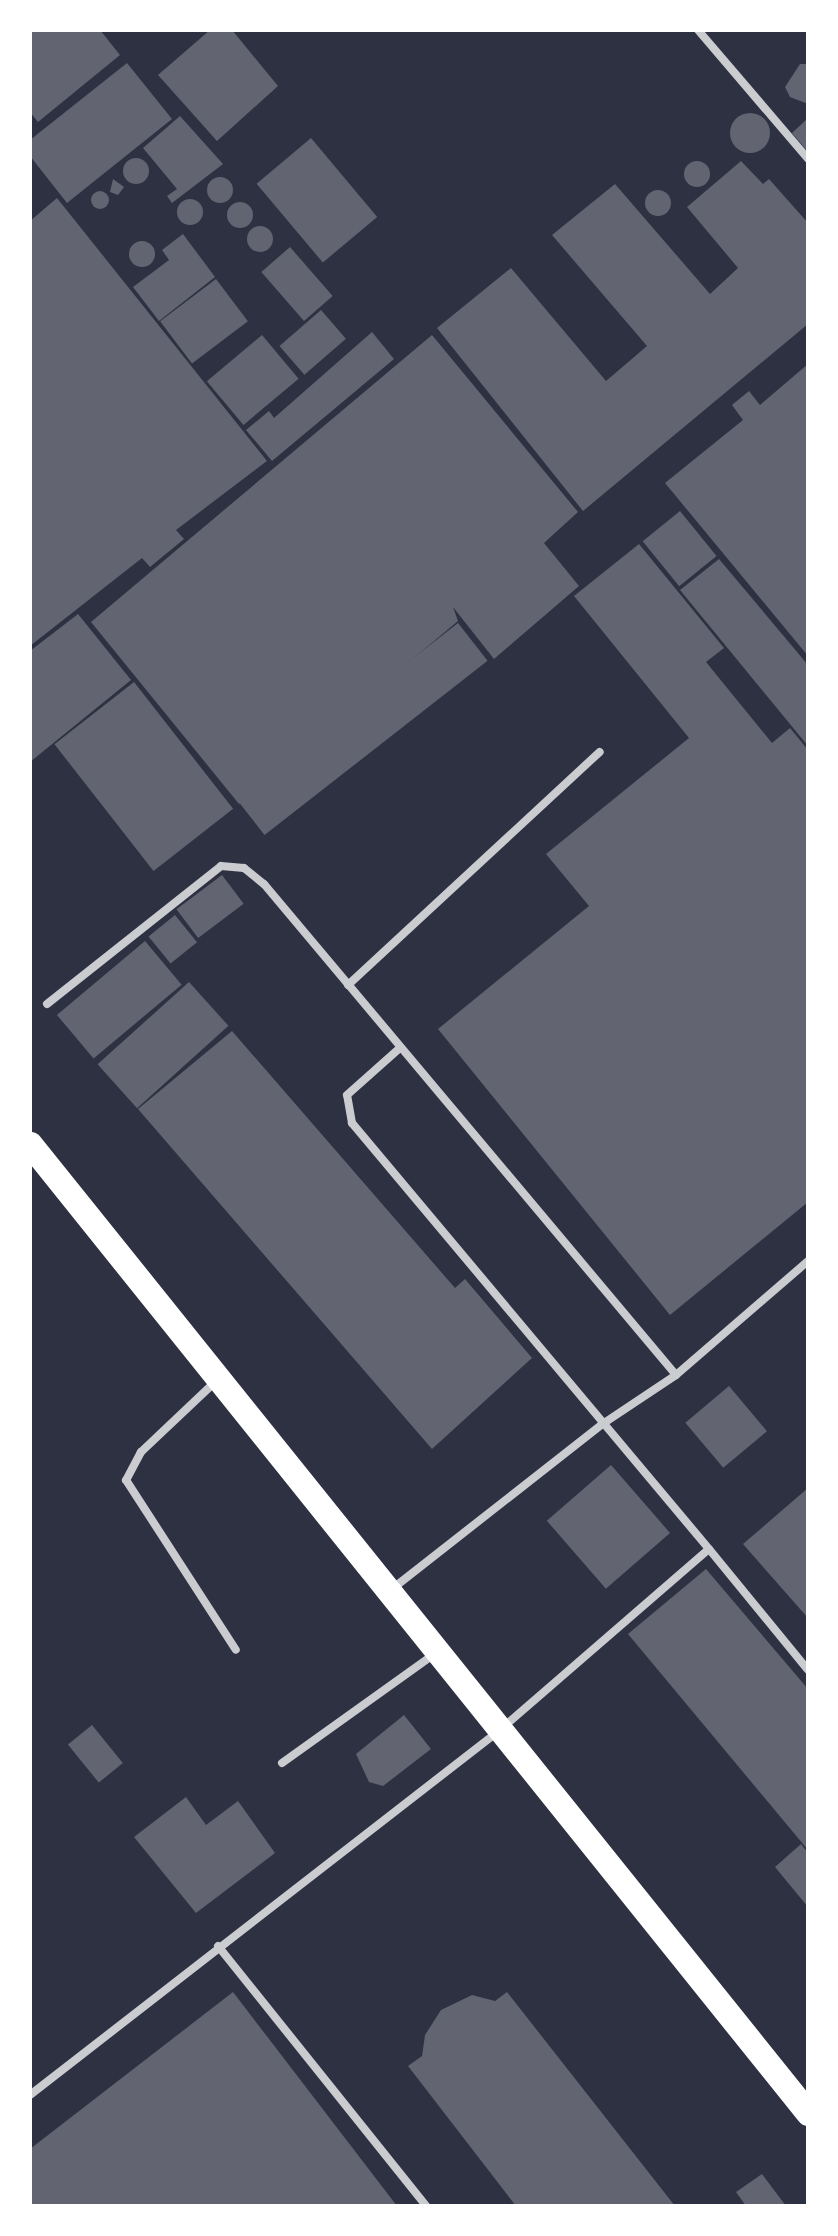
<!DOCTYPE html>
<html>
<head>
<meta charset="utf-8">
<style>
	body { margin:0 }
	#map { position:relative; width:838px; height:2236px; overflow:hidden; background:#2d3142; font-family:Lora,serif }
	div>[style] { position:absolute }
	.building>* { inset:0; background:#626471; transform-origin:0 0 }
	.round { border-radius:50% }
	.service>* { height:8px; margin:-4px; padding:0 4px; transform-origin:4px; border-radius:4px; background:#caccd0 }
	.primary>* { height:25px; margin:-12.5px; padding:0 12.5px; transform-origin:12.5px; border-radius:12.5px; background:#fff }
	span { translate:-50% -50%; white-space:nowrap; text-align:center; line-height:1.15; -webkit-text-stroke:8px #fff; paint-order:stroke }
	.frame { position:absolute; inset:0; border:32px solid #fff; pointer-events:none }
</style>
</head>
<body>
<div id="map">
	<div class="building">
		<div style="clip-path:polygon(30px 30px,100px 30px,120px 55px,38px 122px,30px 112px)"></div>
		<div style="clip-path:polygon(210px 30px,232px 30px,278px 86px,217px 141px,158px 75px)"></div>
		<div style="clip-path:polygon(127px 63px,172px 119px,67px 203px,30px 156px,30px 140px)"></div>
		<div style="clip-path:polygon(800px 64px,808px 64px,808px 104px,790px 97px,785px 87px)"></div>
		<div class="round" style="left:730px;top:113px;width:40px;height:40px"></div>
		<div style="clip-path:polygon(180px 116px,223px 164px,172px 203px,167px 196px,177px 189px,143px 148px)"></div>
		<div style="clip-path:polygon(808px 118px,808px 152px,792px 133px)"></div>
		<div style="left:311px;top:138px;width:103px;height:71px;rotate:50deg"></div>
		<div class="round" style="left:123px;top:158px;width:26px;height:26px"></div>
		<div class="round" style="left:684px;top:161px;width:26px;height:26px"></div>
		<div style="clip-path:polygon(741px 161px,763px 184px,769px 179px,808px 223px,808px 324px,583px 511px,437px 328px,511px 268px,606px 381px,647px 346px,552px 235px,615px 184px,710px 294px,738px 268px,687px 207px)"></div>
		<div class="round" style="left:207px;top:177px;width:26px;height:26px"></div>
		<div style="clip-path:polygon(113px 179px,124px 187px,118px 195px,110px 192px)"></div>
		<div class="round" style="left:645px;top:190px;width:26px;height:26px"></div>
		<div class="round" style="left:91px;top:191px;width:18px;height:18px"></div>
		<div style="clip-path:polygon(57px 198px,267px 461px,176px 530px,184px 539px,150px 567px,142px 558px,30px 646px,30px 221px)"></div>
		<div class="round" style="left:177px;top:199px;width:26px;height:26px"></div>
		<div class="round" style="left:227px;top:202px;width:26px;height:26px"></div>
		<div class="round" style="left:247px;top:226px;width:26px;height:26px"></div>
		<div style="clip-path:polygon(183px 234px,215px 277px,159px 321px,133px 287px,169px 260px,162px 250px)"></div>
		<div class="round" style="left:129px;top:241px;width:26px;height:26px"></div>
		<div style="left:290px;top:247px;width:65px;height:38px;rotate:49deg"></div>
		<div style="left:216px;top:279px;width:53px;height:70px;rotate:53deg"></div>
		<div style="left:321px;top:310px;width:38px;height:55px;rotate:49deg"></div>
		<div style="clip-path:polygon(372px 332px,394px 359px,272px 461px,246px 430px,269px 411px,274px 418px)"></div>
		<div style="left:262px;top:335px;width:57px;height:72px;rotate:50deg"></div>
		<div style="clip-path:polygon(432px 335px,578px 512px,544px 543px,579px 586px,494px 659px,453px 607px,458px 621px,239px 804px,91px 622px)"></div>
		<div style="clip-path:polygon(808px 364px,808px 656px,665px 483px,743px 420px,732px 405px,749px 391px,760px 405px)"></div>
		<div style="left:680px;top:511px;width:58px;height:48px;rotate:51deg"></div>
		<div style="clip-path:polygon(639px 544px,724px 648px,706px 662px,772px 743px,790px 728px,808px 750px,808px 1202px,670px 1315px,438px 1029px,589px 906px,546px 854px,689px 738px,574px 596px)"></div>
		<div style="clip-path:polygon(719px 559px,808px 665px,808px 746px,680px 590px)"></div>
		<div style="clip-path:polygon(78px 614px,131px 680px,30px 762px,30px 651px)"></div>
		<div style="left:458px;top:623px;width:48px;height:283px;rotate:52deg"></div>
		<div style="left:134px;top:682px;width:161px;height:101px;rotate:52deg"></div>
		<div style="left:222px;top:875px;width:36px;height:57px;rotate:53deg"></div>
		<div style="left:175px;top:915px;width:35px;height:34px;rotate:51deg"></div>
		<div style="left:145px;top:941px;width:57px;height:115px;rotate:50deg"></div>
		<div style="left:189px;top:982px;width:59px;height:123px;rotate:48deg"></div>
		<div style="clip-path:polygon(232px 1031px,455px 1288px,465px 1279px,532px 1358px,432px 1449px,138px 1109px)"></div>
		<div style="left:729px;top:1386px;width:59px;height:57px;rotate:50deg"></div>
		<div style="left:611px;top:1465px;width:90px;height:85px;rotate:49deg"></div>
		<div style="clip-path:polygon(808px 1488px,808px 1618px,743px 1544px)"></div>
		<div style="clip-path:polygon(706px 1569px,808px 1689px,808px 1850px,628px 1634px)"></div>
		<div style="clip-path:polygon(404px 1715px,431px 1749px,383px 1786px,369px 1782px,356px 1754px)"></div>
		<div style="left:92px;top:1725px;width:49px;height:31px;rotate:51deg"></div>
		<div style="clip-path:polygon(186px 1797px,206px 1825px,238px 1801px,275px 1853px,196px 1913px,134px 1837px)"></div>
		<div style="clip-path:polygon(801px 1844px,808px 1853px,808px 1907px,775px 1867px)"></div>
		<div style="clip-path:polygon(233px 1992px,397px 2206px,30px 2206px,30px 2149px)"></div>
		<div style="clip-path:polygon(507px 1992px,675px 2206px,516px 2206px,408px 2066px,422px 2056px,425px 2035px,441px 2010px,472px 1995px,495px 2001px)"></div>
		<div style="clip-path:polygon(762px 2174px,786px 2206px,746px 2206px,736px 2192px)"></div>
	</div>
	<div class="service">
		<div style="left:698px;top:30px;width:170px;rotate:49.5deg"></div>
		<div style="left:348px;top:985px;width:343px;rotate:-42.8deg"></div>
		<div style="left:47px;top:1004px;width:222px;rotate:-38.4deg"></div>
		<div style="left:221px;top:866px;width:23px;rotate:5deg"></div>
		<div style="left:244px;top:868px;width:26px;rotate:39deg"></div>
		<div style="left:264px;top:884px;width:641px;rotate:50deg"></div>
		<div style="left:215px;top:1382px;width:102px;rotate:136.6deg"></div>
		<div style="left:141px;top:1452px;width:32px;rotate:118deg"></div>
		<div style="left:126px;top:1480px;width:202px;rotate:57.1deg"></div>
		<div style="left:709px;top:1549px;width:156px;rotate:50.7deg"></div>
		<div style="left:392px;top:1589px;width:266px;rotate:-38.1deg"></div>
		<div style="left:601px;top:1425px;width:90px;rotate:-33.7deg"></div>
		<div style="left:676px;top:1375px;width:174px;rotate:-40.8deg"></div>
		<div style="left:282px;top:1763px;width:187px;rotate:-35.6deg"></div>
		<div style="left:218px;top:1946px;width:333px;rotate:51.3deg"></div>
		<div style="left:30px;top:2095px;width:595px;rotate:-37.83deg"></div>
		<div style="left:500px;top:1730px;width:276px;rotate:-40.9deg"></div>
		<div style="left:709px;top:1549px;width:556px;rotate:-129.96deg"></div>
		<div style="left:352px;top:1123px;width:28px;rotate:-100deg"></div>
		<div style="left:347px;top:1095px;width:71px;rotate:-41.6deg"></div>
	</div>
	<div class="primary">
		<div style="left:30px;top:1144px;width:1243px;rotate:51.24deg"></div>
	</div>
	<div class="frame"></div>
</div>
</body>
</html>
